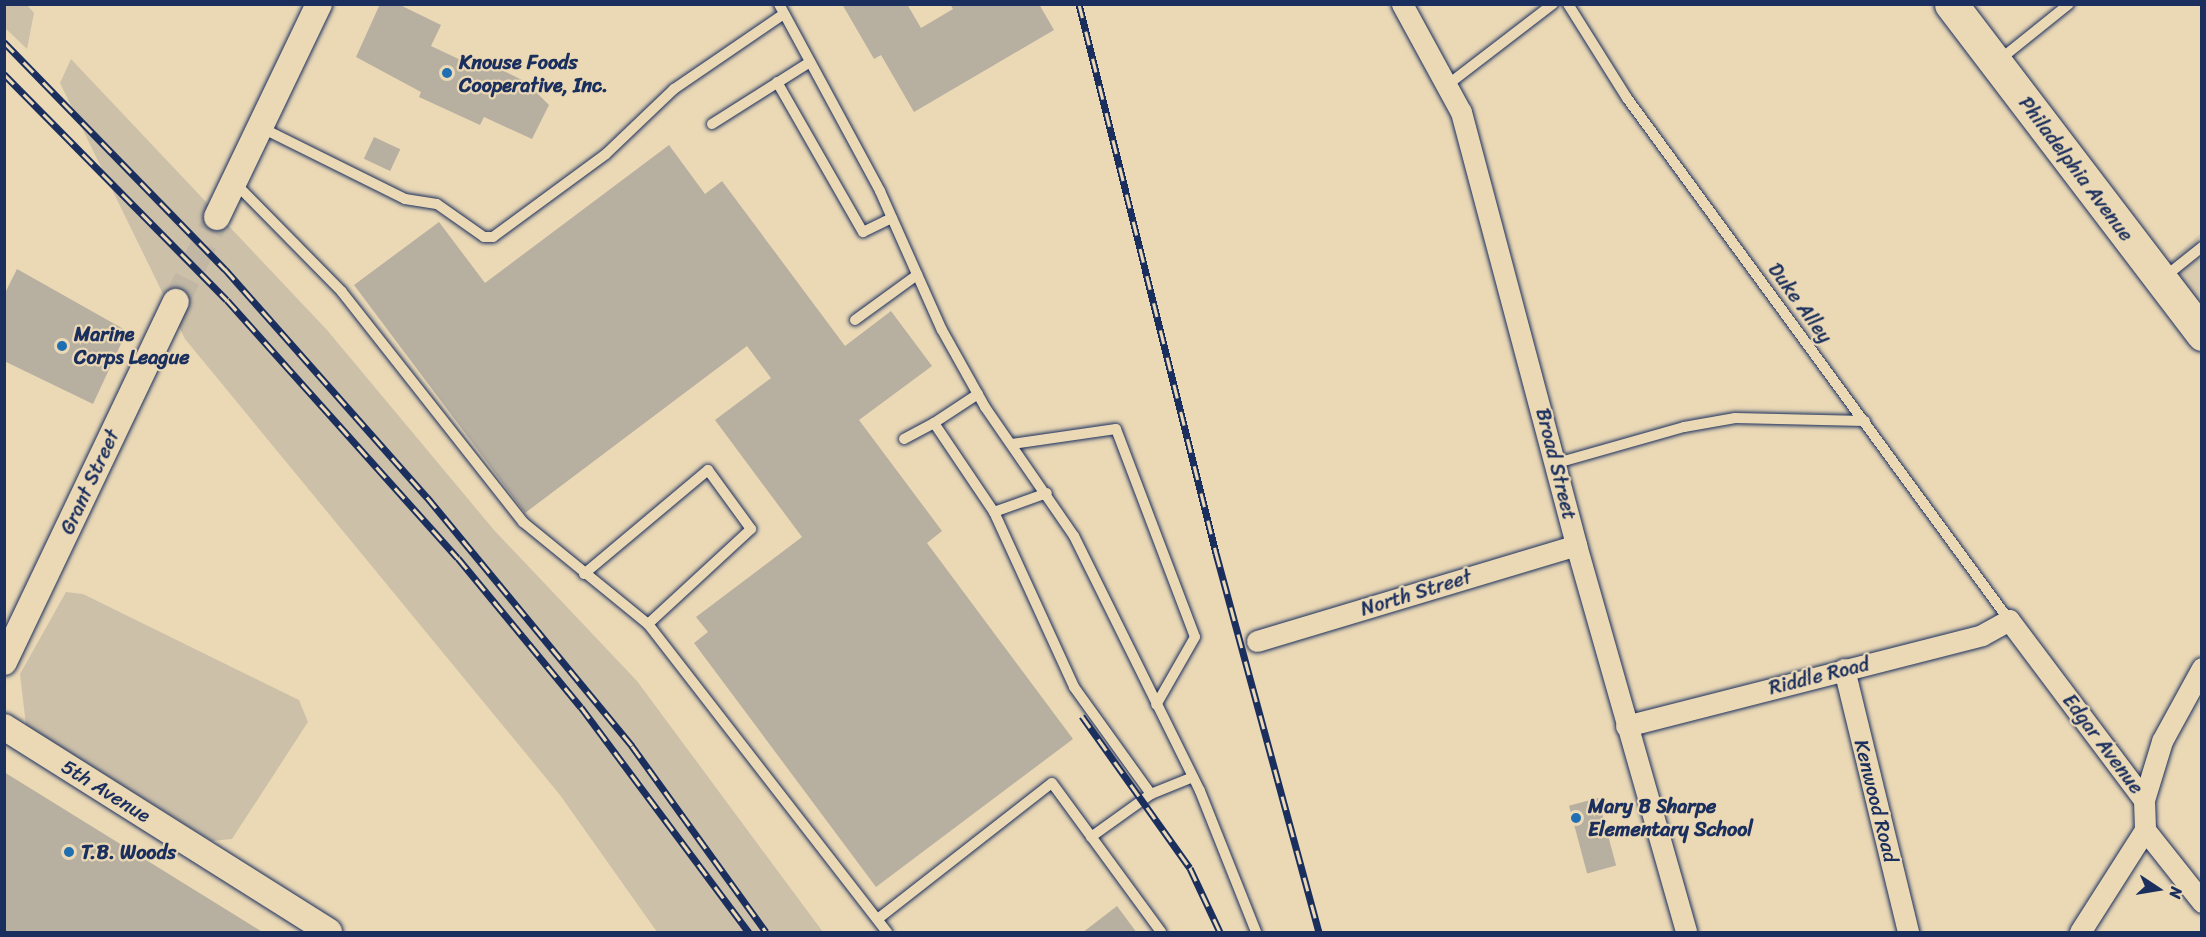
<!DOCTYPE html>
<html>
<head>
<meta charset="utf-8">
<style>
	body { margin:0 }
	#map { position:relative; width:2206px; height:937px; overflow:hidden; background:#ebd9b6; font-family:Sriracha,sans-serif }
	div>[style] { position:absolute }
	.built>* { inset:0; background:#dbccaf }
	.green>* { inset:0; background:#cdc0a9 }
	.building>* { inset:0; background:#b7afa0; transform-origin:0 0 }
	.tertiary-tunnel>* { height:26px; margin-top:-13px; transform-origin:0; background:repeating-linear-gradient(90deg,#c1b7a4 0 26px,transparent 0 39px) }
	.roads { filter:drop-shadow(0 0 2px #1b2f5e) drop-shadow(0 0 2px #1b2f5e) }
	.service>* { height:10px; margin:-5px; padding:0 5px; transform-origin:5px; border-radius:5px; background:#ebd9b6 }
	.minor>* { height:21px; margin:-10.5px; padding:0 10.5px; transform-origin:10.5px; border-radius:10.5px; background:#ebd9b6 }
	.tertiary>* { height:26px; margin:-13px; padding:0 13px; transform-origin:13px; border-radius:13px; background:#ebd9b6 }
	.primary>* { height:33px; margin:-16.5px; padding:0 16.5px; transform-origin:16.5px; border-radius:16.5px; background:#ebd9b6 }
	.rail>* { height:7px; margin-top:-3.5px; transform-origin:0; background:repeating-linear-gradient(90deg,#ebd9b6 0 14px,#1b2f5e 0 28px); box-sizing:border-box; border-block:2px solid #1b2f5e }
	.dots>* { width:16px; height:16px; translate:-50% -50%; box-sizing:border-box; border:3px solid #ebd9b6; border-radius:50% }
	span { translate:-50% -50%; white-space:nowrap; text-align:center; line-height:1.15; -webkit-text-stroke:4.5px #ebd9b6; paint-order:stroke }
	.poi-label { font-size:20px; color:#1b2f5e; font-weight:700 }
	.left { translate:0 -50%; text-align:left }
	.street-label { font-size:20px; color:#1b2f5e }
	.frame { position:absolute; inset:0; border:6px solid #1b2f5e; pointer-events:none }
	.north { position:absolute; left:2128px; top:859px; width:60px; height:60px; -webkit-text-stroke:4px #ebd9b6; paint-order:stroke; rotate:102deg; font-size:16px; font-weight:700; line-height:24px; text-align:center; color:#1b2f5e }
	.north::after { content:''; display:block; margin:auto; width:21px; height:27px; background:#1b2f5e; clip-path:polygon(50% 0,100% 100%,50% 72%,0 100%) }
</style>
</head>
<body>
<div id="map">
	<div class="built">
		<div style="clip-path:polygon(2201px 233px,2201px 334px,2162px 267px)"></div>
	</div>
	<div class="green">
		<div style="clip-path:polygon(4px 5px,27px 5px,34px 13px,27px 49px,5px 28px)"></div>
		<div style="clip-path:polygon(71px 59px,327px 330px,494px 530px,637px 681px,823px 932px,657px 932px,560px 795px,185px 339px,60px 83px)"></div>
		<div style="clip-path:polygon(66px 592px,83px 594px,299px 700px,308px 722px,232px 839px,212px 841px,26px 725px,20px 674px)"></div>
	</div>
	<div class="building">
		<div style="clip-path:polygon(380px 4px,398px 4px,441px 25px,431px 46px,482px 70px,494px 66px,526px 82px,549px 105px,532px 139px,484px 117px,480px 125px,419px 97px,421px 92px,356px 57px)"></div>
		<div style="clip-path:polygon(842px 4px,907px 4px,921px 28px,953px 9px,950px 4px,1039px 4px,1054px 30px,914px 112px,881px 55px,874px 59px)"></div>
		<div style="left:374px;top:137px;width:29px;height:24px;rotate:25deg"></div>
		<div style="clip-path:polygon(669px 145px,705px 194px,722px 181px,845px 346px,891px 311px,932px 366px,859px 420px,942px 531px,927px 543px,1073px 739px,876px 887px,694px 643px,708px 632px,696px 617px,802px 537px,715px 420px,771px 378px,747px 346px,525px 513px,354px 285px,439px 222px,485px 283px)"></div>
		<div style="clip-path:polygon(17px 269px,127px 331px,93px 404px,4px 361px,4px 295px)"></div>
		<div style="clip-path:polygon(4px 772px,264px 933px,4px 933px)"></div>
		<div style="left:1598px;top:798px;width:70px;height:30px;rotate:75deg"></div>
		<div style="clip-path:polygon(1117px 906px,1137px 933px,1082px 933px)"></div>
	</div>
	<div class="tertiary-tunnel">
		<div style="left:176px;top:302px;width:94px;rotate:-64.2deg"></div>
	</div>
	<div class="roads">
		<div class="service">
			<div style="left:779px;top:4px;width:213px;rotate:61.6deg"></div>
			<div style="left:880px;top:191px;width:152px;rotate:66deg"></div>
			<div style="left:942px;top:330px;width:88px;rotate:60.8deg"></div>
			<div style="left:985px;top:407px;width:157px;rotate:55.4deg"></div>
			<div style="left:1074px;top:536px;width:284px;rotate:63.7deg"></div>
			<div style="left:1200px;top:791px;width:152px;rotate:68.3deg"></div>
			<div style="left:1568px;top:4px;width:111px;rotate:57.9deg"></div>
			<div style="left:1627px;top:98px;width:647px;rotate:53.8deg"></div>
			<div style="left:1998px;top:61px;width:91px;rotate:-38.8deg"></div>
			<div style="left:777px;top:82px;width:173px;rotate:60.2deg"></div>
			<div style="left:863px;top:232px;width:32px;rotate:-26deg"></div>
			<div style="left:1446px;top:86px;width:135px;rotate:-37.5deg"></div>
			<div style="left:712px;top:124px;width:116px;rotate:-32.3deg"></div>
			<div style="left:260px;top:127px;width:162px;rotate:26.4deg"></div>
			<div style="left:405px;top:199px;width:32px;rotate:9deg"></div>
			<div style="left:437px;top:204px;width:57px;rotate:35.1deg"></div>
			<div style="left:484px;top:237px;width:9px"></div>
			<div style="left:493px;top:237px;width:140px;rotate:-36.3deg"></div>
			<div style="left:606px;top:154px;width:94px;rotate:-43.7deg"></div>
			<div style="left:674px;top:89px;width:133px;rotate:-34.3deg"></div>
			<div style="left:234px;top:182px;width:154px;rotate:45.5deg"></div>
			<div style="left:342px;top:292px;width:293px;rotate:51.8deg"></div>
			<div style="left:523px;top:522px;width:161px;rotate:39.2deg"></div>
			<div style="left:648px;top:624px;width:390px;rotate:52.2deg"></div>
			<div style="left:2162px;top:279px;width:51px;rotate:-38.7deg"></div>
			<div style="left:855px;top:320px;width:77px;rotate:-36deg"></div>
			<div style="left:978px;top:394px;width:53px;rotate:146.6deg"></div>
			<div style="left:934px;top:423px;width:107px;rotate:56deg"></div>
			<div style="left:994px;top:512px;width:56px;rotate:-19.7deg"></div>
			<div style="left:904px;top:439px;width:34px;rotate:-28deg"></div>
			<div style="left:1012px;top:444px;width:105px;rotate:-8.2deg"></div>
			<div style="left:1116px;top:429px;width:222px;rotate:69.2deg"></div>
			<div style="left:1195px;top:637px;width:78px;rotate:119.8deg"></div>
			<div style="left:1557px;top:463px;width:132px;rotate:-15.8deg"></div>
			<div style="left:1684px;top:427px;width:52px;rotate:-10deg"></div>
			<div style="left:1735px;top:418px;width:130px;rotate:1.3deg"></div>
			<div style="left:994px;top:512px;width:192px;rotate:65.4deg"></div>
			<div style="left:1074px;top:687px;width:132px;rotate:54.3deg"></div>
			<div style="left:1151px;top:794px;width:45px;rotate:-22deg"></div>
			<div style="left:584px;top:574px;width:162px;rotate:-40deg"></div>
			<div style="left:708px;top:470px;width:73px;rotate:53.9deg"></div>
			<div style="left:751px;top:529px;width:140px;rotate:137.3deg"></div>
			<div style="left:1091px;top:837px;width:74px;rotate:-35.6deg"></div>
			<div style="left:879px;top:918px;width:219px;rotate:-38deg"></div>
			<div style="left:1052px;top:783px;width:185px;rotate:53.8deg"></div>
		</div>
		<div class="minor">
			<div style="left:1402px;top:4px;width:123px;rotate:61.4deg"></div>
			<div style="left:1461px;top:112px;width:448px;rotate:75.1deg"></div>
			<div style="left:1576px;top:545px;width:402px;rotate:74.1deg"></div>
			<div style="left:1257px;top:641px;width:333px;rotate:-16.7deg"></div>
			<div style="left:1844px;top:669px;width:271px;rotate:76.3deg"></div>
			<div style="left:1626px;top:726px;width:367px;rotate:-14.3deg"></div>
			<div style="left:1982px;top:635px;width:31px;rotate:-29deg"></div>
			<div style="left:2009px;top:620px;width:225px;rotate:53.1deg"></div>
			<div style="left:2144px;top:800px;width:30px;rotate:88deg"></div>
			<div style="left:2145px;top:830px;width:92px;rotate:51.6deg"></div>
			<div style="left:2144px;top:800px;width:62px;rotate:-73deg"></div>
			<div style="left:2162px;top:741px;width:83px;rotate:-61.3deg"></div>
			<div style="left:2080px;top:932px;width:121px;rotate:-57.5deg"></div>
		</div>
		<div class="tertiary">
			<div style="left:217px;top:217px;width:236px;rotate:-64.4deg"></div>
			<div style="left:4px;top:662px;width:399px;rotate:-64.5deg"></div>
			<div style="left:4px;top:727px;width:384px;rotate:32.2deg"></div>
		</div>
		<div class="primary">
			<div style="left:1951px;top:4px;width:415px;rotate:52.7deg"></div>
		</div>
	</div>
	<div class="rail">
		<div style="left:1079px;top:4px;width:566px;rotate:75.99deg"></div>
		<div style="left:1216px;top:553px;width:393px;rotate:74.8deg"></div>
		<div style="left:4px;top:42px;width:317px;rotate:45.8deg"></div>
		<div style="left:225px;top:269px;width:305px;rotate:48.5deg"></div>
		<div style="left:427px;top:497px;width:323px;rotate:50.5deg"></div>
		<div style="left:632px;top:746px;width:229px;rotate:54.2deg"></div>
		<div style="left:4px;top:74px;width:317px;rotate:45.4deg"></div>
		<div style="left:227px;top:300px;width:346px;rotate:48.2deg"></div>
		<div style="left:458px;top:558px;width:193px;rotate:50.5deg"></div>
		<div style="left:581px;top:707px;width:281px;rotate:53.3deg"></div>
		<div style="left:1082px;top:716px;width:186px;rotate:54.6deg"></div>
		<div style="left:1190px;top:868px;width:71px;rotate:64.9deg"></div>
	</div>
	<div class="dots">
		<div style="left:447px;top:73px;background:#1f6fb2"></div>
		<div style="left:62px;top:346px;background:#1f6fb2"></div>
		<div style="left:1576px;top:818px;background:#1f6fb2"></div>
		<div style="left:69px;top:852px;background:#1f6fb2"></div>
	</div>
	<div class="poi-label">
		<span class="left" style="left:459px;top:74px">Knouse Foods<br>Cooperative, Inc.</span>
		<span class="left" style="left:74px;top:346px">Marine<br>Corps League</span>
		<span class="left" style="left:1588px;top:818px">Mary B Sharpe<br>Elementary School</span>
		<span class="left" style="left:81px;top:852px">T.B. Woods</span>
	</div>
	<div class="street-label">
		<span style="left:2076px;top:169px;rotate:53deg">Philadelphia Avenue</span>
		<span style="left:1800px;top:303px;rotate:54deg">Duke Alley</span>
		<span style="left:1556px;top:464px;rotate:76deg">Broad Street</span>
		<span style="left:90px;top:482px;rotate:-65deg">Grant Street</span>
		<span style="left:1416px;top:593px;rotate:-17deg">North Street</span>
		<span style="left:1819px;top:676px;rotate:-14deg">Riddle Road</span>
		<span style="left:2103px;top:744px;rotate:53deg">Edgar Avenue</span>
		<span style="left:106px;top:791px;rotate:32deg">5th Avenue</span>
		<span style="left:1876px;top:801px;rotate:76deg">Kenwood Road</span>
	</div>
	<div class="frame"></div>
	<div class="north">N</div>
</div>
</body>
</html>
